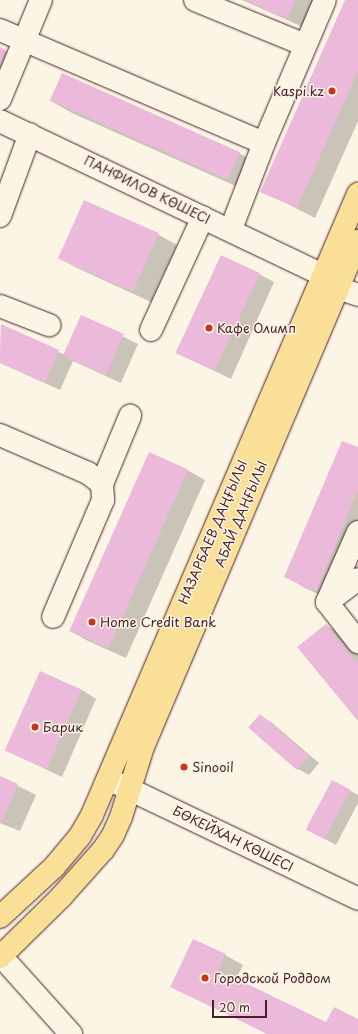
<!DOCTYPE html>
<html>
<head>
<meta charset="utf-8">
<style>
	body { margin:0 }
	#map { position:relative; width:358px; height:1034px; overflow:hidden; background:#fcf5e5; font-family:"Playpen Sans",sans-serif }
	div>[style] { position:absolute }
	.shadow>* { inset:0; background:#0003 }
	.building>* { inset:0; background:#ebbadb; transform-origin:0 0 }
	.roads { filter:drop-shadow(0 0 1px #4a1f2b) drop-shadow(0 0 1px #4a1f2b) }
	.minor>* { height:22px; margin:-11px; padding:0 11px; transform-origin:11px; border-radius:11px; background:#fcf5e5 }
	.major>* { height:22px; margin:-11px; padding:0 11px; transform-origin:11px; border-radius:11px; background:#fadf96 }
	.dots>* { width:11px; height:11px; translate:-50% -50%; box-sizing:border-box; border:2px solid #fcf5e5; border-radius:50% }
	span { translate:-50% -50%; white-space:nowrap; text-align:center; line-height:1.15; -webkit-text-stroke:3px #fcf5e5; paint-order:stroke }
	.poi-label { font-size:13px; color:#4a1f2b }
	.right { translate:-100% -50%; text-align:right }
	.left { translate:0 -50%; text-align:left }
	.street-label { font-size:13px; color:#4a1f2b }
	.scale { position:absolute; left:212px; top:1000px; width:55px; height:18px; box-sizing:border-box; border:2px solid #4a1f2b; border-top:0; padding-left:5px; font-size:12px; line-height:14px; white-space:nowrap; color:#4a1f2b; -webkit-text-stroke:3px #fcf5e5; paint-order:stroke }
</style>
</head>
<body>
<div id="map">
	<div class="shadow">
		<div style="clip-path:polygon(242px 0,317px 0,305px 28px)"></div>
		<div style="clip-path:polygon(346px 0,358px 0,358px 121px,315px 218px,262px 191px)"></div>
		<div style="clip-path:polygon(0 48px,27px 63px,0 88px)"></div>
		<div style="clip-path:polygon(51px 101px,239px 153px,261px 165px,249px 192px,72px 113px)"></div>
		<div style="clip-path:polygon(85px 201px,159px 235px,177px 245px,151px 302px,77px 268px,59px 258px)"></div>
		<div style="clip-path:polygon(259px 274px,274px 282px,231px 379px,179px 354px)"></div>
		<div style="clip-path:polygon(82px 316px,138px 344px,121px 383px,73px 361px,60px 390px,0 363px,1px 326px,65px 355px)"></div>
		<div style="clip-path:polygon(358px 448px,358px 553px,338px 603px,307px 589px,286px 577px)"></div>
		<div style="clip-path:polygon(187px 470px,205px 480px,126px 658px,88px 641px,70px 631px)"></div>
		<div style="clip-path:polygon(326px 625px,347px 638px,358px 651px,358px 720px)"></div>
		<div style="clip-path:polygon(82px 690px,96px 699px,62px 777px,5px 750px)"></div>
		<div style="clip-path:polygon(260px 716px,271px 722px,319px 763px,309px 775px,298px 769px)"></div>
		<div style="clip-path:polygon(0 777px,36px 795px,20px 831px,0 823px)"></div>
		<div style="clip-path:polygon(332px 781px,358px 795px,358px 803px,336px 845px,317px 835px)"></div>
		<div style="clip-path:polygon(225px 955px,243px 965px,236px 979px,327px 1024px,358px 1020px,358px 1034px,267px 1034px,172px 986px)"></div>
	</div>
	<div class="building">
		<div style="clip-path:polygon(245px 0,295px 0,287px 19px)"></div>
		<div style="clip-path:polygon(345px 0,358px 0,358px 71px,297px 208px,260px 192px)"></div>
		<div style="clip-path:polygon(0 47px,6px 50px,0 64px)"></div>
		<div style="left:62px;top:73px;width:195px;height:30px;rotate:24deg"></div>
		<div style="left:84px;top:200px;width:82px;height:64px;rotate:24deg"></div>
		<div style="left:221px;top:255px;width:43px;height:108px;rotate:25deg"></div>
		<div style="left:81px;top:315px;width:47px;height:45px;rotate:24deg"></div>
		<div style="clip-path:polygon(1px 324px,59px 350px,45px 383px,0 363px)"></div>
		<div style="clip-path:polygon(342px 441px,358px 447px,358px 489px,316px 592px,284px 577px)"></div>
		<div style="left:149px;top:452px;width:43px;height:196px;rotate:24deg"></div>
		<div style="clip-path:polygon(326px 624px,358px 664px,358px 721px,297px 647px)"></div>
		<div style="left:40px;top:671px;width:46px;height:87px;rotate:24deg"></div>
		<div style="left:260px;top:714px;width:65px;height:18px;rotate:41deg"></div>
		<div style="clip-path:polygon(0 776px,18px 784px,2px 822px,0 821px)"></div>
		<div style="left:332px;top:780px;width:21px;height:56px;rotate:28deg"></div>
		<div style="clip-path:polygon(193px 939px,226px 954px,218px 970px,326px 1022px,334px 1007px,358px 1019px,358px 1034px,268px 1034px,170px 987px)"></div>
	</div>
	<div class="roads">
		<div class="minor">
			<div style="left:195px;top:0;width:119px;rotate:22.2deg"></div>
			<div style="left:0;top:30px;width:287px;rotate:23.2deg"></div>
			<div style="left:0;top:99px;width:107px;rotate:-67.5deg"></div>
			<div style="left:0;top:121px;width:358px;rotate:25.5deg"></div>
			<div style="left:0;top:216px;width:87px;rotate:-69.9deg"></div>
			<div style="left:231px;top:229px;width:92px;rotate:-69deg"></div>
			<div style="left:264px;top:143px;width:155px;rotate:-66.9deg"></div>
			<div style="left:338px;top:288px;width:21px;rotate:19deg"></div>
			<div style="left:0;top:306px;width:53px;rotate:21.2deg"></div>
			<div style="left:151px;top:330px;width:124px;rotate:-65.3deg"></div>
			<div style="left:0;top:435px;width:96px;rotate:23.4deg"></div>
			<div style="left:88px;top:473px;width:18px;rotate:38deg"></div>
			<div style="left:102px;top:484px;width:16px;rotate:86deg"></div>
			<div style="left:103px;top:500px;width:127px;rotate:113.1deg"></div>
			<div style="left:102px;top:484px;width:74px;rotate:-67.6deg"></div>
			<div style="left:358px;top:532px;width:77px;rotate:113.9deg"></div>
			<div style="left:327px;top:602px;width:51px;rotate:52.2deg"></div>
			<div style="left:329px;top:601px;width:36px;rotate:-37deg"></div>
			<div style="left:108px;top:779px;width:277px;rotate:25.6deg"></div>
			<div style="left:1px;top:956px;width:105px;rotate:48.1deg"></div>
		</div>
		<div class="major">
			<div style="left:0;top:917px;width:74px;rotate:-42.8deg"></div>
			<div style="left:54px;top:867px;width:40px;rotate:-50deg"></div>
			<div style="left:80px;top:836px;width:24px;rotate:-60deg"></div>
			<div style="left:92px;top:815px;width:676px;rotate:-66.81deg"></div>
			<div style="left:0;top:957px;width:86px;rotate:-44.5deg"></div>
			<div style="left:61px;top:897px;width:63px;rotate:-48.2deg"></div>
			<div style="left:103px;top:850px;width:18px;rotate:-56deg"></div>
			<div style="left:113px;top:835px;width:20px;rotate:-66deg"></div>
			<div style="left:121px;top:817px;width:73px;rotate:-72.6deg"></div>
			<div style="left:143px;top:747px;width:550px;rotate:-66.98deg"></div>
		</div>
	</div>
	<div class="dots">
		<div style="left:332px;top:91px;background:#c8321e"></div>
		<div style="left:209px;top:328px;background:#c8321e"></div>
		<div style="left:92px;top:622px;background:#c8321e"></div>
		<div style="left:35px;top:727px;background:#c8321e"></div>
		<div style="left:184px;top:767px;background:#c8321e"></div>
		<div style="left:205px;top:978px;background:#c8321e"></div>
	</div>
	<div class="poi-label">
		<span class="right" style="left:324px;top:91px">Kaspi.kz</span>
		<span class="left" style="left:217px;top:328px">Кафе Олимп</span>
		<span class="left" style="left:100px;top:622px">Home Credit Bank</span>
		<span class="left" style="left:43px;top:727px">Барик</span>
		<span class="left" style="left:192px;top:767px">Sinooil</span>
		<span class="left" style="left:214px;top:978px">Городской Роддом</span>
	</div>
	<div class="street-label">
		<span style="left:147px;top:190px;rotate:26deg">ПАНФИЛОВ КӨШЕСІ</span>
		<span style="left:241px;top:514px;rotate:-67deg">АБАЙ ДАҢҒЫЛЫ</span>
		<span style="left:213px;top:532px;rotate:-67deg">НАЗАРБАЕВ ДАҢҒЫЛЫ</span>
		<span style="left:233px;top:839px;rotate:26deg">БӨКЕЙХАН КӨШЕСІ</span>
	</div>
	<div class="scale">20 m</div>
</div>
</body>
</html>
